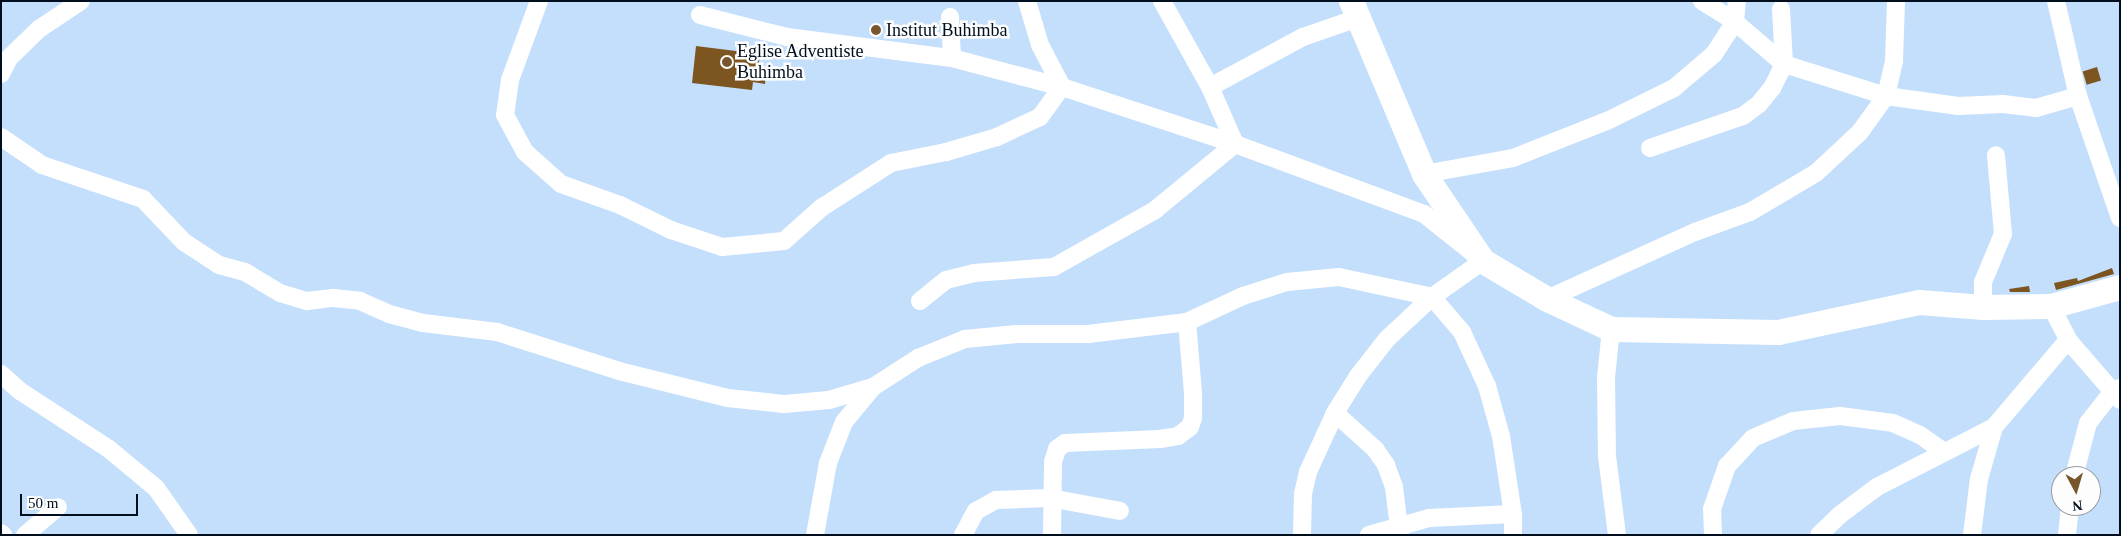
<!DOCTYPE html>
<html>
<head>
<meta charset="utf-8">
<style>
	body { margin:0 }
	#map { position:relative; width:2121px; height:536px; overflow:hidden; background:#c4dffc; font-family:Georgia,serif }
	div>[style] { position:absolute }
	.building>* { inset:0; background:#7c5521; transform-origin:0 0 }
	.street>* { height:18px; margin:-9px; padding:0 9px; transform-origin:9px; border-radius:9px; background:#fff }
	.secondary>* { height:25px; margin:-12.5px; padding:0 12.5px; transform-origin:12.5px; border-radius:12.5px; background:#fff }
	.dots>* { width:14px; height:14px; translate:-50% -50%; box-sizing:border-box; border:2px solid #fdfdfd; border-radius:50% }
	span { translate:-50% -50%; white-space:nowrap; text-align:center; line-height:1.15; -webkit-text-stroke:5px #fdfdfd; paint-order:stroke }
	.poi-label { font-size:18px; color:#010e1e }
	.left { translate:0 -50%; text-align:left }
	.frame { position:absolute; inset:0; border:2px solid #010e1e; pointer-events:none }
	.north { position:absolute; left:2051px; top:466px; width:50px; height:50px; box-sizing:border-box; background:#fdfdfd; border:1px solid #989da4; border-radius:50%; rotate:174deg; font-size:14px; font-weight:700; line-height:20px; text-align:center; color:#010e1e }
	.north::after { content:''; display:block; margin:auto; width:18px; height:22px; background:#77562d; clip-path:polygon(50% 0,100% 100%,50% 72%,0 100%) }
	.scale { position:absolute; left:20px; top:494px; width:118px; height:22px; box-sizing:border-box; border:2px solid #010e1e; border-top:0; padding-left:6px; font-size:15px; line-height:18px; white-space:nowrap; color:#010e1e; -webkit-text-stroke:4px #fdfdfd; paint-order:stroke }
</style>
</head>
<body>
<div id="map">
	<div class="building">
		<div style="clip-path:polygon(696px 46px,760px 54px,758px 70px,766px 71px,765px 84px,753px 82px,752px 90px,692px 83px)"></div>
		<div style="left:2097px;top:67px;width:14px;height:15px;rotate:73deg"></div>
		<div style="clip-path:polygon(2112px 268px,2114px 274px,2056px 290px,2054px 283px,2077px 278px,2078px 281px)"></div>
		<div style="clip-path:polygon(2029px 286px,2030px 292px,2010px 292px,2009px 289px)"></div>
	</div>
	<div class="street">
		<div style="left:539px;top:1px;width:84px;rotate:110.2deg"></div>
		<div style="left:510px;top:80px;width:35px;rotate:98deg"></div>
		<div style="left:505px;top:115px;width:42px;rotate:61.6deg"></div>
		<div style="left:525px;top:152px;width:48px;rotate:41.6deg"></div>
		<div style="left:561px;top:184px;width:63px;rotate:19.6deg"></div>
		<div style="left:620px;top:205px;width:57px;rotate:26.1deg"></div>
		<div style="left:671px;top:230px;width:54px;rotate:18.4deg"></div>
		<div style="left:722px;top:247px;width:62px;rotate:-5.5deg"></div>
		<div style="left:784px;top:241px;width:50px;rotate:-41.7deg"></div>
		<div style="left:821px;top:208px;width:83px;rotate:-32.7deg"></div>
		<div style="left:891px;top:163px;width:56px;rotate:-11.3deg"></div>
		<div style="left:946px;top:152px;width:53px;rotate:-16.4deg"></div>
		<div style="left:997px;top:137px;width:47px;rotate:-24.9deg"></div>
		<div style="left:1040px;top:117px;width:37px;rotate:-54deg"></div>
		<div style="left:1062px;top:87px;width:47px;rotate:-117.6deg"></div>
		<div style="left:1040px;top:45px;width:46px;rotate:-106.5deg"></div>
		<div style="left:1702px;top:1px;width:39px;rotate:32deg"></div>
		<div style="left:1735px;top:22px;width:65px;rotate:40.6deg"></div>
		<div style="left:1784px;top:64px;width:107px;rotate:17.4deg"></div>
		<div style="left:1886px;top:96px;width:73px;rotate:7.9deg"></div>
		<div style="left:1958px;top:106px;width:45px;rotate:-2.5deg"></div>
		<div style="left:2003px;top:104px;width:33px;rotate:7deg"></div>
		<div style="left:2036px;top:108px;width:44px;rotate:-15.9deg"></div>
		<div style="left:2056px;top:1px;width:98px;rotate:77deg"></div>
		<div style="left:2078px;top:96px;width:129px;rotate:71deg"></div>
		<div style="left:700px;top:15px;width:90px;rotate:14.2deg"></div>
		<div style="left:787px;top:37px;width:166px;rotate:7.3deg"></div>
		<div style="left:952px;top:58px;width:114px;rotate:14.8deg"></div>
		<div style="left:1062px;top:87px;width:182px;rotate:18.2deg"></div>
		<div style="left:1235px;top:144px;width:202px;rotate:20.3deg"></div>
		<div style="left:1424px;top:214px;width:75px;rotate:38.5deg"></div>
		<div style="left:1483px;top:261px;width:62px;rotate:144.8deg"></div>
		<div style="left:1432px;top:297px;width:62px;rotate:137deg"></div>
		<div style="left:1387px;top:339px;width:47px;rotate:128.1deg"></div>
		<div style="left:1358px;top:376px;width:44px;rotate:121.9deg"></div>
		<div style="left:1335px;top:413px;width:65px;rotate:114.6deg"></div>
		<div style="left:1308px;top:472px;width:22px;rotate:103deg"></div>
		<div style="left:1303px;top:493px;width:42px;rotate:91.4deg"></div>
		<div style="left:950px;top:17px;width:41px;rotate:87.2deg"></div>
		<div style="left:1px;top:74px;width:18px;rotate:-63deg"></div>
		<div style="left:9px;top:58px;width:42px;rotate:-44deg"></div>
		<div style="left:39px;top:29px;width:50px;rotate:-33.7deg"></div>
		<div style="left:1210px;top:87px;width:106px;rotate:-28.3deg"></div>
		<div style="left:1303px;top:37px;width:58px;rotate:-19.1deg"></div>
		<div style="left:1px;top:137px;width:50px;rotate:34.3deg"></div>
		<div style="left:42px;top:165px;width:107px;rotate:18.6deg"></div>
		<div style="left:143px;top:199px;width:59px;rotate:46.4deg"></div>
		<div style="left:184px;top:242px;width:42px;rotate:33.3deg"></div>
		<div style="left:219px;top:265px;width:27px;rotate:15deg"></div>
		<div style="left:245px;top:272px;width:41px;rotate:31deg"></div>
		<div style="left:280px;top:293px;width:28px;rotate:17deg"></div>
		<div style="left:307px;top:301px;width:26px;rotate:-7deg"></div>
		<div style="left:333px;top:298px;width:27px;rotate:6deg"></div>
		<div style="left:360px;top:301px;width:32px;rotate:24deg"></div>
		<div style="left:389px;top:314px;width:35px;rotate:15deg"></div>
		<div style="left:423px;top:323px;width:75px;rotate:6.9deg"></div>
		<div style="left:497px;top:332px;width:128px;rotate:17.7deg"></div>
		<div style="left:619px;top:371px;width:112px;rotate:13.9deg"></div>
		<div style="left:728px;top:398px;width:56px;rotate:6.1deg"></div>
		<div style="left:784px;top:404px;width:45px;rotate:-5.1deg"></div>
		<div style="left:829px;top:400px;width:46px;rotate:-16.5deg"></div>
		<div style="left:1650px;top:148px;width:98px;rotate:-19deg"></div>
		<div style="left:1743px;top:116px;width:20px;rotate:-37deg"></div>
		<div style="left:1759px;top:104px;width:21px;rotate:-51deg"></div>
		<div style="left:1772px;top:88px;width:27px;rotate:-63deg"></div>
		<div style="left:1784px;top:64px;width:55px;rotate:-93.1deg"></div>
		<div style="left:1424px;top:174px;width:90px;rotate:-10.2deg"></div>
		<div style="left:1513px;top:158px;width:101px;rotate:-21.5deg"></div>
		<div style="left:1607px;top:121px;width:75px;rotate:-26.2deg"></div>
		<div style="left:1674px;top:88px;width:52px;rotate:-40.4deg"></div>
		<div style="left:1714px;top:54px;width:38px;rotate:-57deg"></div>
		<div style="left:1735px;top:22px;width:21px;rotate:-85deg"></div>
		<div style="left:1547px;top:299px;width:162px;rotate:-24.4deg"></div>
		<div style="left:1695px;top:232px;width:59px;rotate:-20deg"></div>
		<div style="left:1750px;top:212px;width:77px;rotate:-30.6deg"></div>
		<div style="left:1816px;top:173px;width:60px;rotate:-43deg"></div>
		<div style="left:1860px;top:132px;width:44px;rotate:-54.2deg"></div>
		<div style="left:1886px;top:96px;width:36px;rotate:-77deg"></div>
		<div style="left:1894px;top:61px;width:60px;rotate:-88.1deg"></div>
		<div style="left:920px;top:301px;width:33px;rotate:-39deg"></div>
		<div style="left:946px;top:280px;width:29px;rotate:-14deg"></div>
		<div style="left:974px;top:273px;width:80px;rotate:-4.3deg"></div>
		<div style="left:1054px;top:267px;width:116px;rotate:-29.4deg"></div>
		<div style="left:1155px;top:210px;width:104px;rotate:-39.5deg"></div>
		<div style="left:1235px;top:144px;width:62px;rotate:-113.7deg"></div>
		<div style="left:1210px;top:87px;width:98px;rotate:-119.2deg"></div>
		<div style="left:2051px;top:306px;width:38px;rotate:63deg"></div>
		<div style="left:2068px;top:340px;width:79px;rotate:49.1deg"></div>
		<div style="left:1983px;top:307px;width:25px;rotate:-90deg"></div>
		<div style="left:1983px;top:282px;width:52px;rotate:-67.4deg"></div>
		<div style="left:2003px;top:234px;width:79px;rotate:-95.1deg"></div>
		<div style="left:1611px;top:329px;width:48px;rotate:95.9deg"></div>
		<div style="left:1606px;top:377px;width:79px;rotate:89.3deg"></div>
		<div style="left:1607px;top:456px;width:80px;rotate:82.8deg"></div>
		<div style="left:1px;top:374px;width:25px;rotate:42deg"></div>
		<div style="left:20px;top:391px;width:106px;rotate:33.1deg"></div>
		<div style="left:109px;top:449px;width:61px;rotate:39.7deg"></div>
		<div style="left:156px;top:488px;width:57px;rotate:54.9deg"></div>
		<div style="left:1335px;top:413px;width:54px;rotate:42deg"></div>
		<div style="left:1375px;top:449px;width:19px;rotate:55deg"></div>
		<div style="left:1386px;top:465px;width:23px;rotate:70deg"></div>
		<div style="left:1394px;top:487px;width:48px;rotate:82.9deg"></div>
		<div style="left:2074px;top:476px;width:55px;rotate:-75.2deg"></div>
		<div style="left:2088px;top:423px;width:39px;rotate:-52deg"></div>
		<div style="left:2112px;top:392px;width:9px;rotate:-27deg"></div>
		<div style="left:1px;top:533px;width:3px;rotate:45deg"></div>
		<div style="left:25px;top:535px;width:43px;rotate:-40.3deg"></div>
		<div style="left:815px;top:535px;width:73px;rotate:-79.8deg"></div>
		<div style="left:828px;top:463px;width:44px;rotate:-68.7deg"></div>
		<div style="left:844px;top:422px;width:45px;rotate:-50.4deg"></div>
		<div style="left:873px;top:387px;width:54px;rotate:-32.8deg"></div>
		<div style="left:918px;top:358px;width:51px;rotate:-22deg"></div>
		<div style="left:965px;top:339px;width:52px;rotate:-5.5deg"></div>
		<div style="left:1017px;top:334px;width:71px"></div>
		<div style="left:1088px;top:334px;width:100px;rotate:-6.9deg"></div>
		<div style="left:1187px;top:322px;width:62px;rotate:-24.9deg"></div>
		<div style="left:1243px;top:296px;width:46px;rotate:-17.7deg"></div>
		<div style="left:1287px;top:282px;width:52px;rotate:-5.5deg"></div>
		<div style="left:1339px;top:277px;width:95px;rotate:12.1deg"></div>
		<div style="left:1432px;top:297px;width:46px;rotate:49.4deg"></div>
		<div style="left:1462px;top:332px;width:60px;rotate:65.2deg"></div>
		<div style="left:1487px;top:386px;width:52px;rotate:74.4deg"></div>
		<div style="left:1501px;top:436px;width:79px;rotate:81.3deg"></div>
		<div style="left:1513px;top:514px;width:21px;rotate:90deg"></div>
		<div style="left:963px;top:535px;width:27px;rotate:-62deg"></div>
		<div style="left:976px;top:511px;width:23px;rotate:-29deg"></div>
		<div style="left:996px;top:500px;width:54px;rotate:-2.1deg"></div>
		<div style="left:1050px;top:498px;width:71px;rotate:10.5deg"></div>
		<div style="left:1052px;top:535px;width:73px;rotate:-89.2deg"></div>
		<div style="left:1053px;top:462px;width:14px;rotate:-73deg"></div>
		<div style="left:1057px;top:449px;width:10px;rotate:-37deg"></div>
		<div style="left:1065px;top:443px;width:95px;rotate:-2.4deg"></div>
		<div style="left:1160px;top:439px;width:18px;rotate:-9deg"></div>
		<div style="left:1178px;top:436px;width:15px;rotate:-37deg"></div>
		<div style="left:1190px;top:427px;width:9px;rotate:-72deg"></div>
		<div style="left:1193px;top:418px;width:25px;rotate:-90deg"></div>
		<div style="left:1193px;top:393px;width:71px;rotate:-94.8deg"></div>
		<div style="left:1369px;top:535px;width:62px;rotate:-15.8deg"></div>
		<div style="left:1429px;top:518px;width:84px;rotate:-2.7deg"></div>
		<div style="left:1713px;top:535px;width:26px;rotate:-92deg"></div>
		<div style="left:1712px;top:509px;width:46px;rotate:-70.8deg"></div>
		<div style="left:1727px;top:466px;width:38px;rotate:-47deg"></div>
		<div style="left:1753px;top:438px;width:43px;rotate:-23deg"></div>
		<div style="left:1793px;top:421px;width:47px;rotate:-6.1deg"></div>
		<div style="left:1840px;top:416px;width:53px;rotate:7.5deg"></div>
		<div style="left:1893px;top:423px;width:30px;rotate:24deg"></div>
		<div style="left:1920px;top:435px;width:29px;rotate:35deg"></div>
		<div style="left:1819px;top:535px;width:30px;rotate:-44deg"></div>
		<div style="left:1841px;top:514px;width:45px;rotate:-36.9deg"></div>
		<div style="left:1877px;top:487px;width:131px;rotate:-27.1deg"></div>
		<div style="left:1994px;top:427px;width:114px;rotate:-49.6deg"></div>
		<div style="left:1972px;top:535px;width:56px;rotate:-82.9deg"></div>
		<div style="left:1979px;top:479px;width:54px;rotate:-73.9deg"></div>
		<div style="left:2067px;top:535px;width:29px;rotate:-84deg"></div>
	</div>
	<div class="secondary">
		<div style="left:1351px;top:1px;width:188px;rotate:67.1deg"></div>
		<div style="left:1424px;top:174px;width:105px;rotate:55.9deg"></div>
		<div style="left:1483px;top:261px;width:74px;rotate:30.7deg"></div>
		<div style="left:1547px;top:299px;width:71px;rotate:25.1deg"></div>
		<div style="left:1611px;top:329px;width:167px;rotate:1deg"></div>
		<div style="left:1778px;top:332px;width:144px;rotate:-12deg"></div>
		<div style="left:1919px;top:302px;width:64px;rotate:4.5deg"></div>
		<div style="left:1983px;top:307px;width:68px;rotate:-0.8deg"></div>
		<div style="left:2051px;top:306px;width:72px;rotate:-15.4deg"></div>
	</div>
	<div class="dots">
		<div style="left:876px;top:30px;background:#77562d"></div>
		<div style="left:727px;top:62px;background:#77562d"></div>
	</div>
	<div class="poi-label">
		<span class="left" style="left:886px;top:30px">Institut Buhimba</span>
		<span class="left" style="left:737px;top:62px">Eglise Adventiste<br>Buhimba</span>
	</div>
	<div class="frame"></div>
	<div class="north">N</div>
	<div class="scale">50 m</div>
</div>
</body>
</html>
